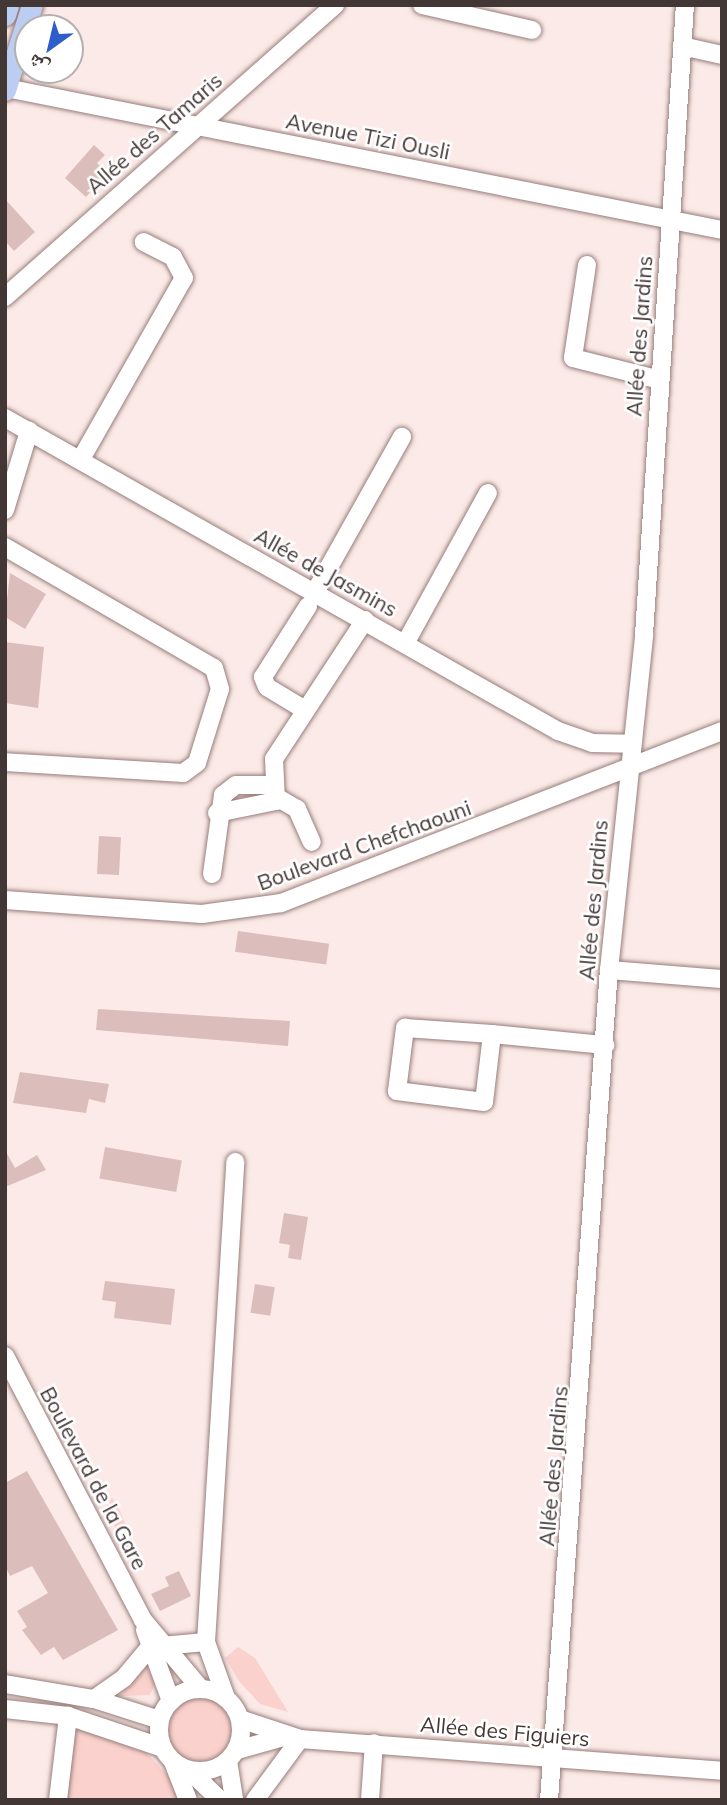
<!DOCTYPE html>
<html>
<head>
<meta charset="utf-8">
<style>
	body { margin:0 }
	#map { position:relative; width:727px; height:1805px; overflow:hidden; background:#fbeae7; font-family:Mulish,"Noto Naskh Arabic",sans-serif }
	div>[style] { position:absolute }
	.green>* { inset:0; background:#fad1cc }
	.round { border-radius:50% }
	.building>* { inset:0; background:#dbbebb; transform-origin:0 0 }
	.roads { filter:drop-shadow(0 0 2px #977d7a) drop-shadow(0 0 2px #977d7a) }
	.minor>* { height:18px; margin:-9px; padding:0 9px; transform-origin:9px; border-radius:9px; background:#fff }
	.minor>.ring { margin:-9px; padding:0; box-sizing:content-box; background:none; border:18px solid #fff; border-radius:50% }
	.major>* { height:21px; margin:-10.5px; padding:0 10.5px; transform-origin:10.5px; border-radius:10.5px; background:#bbcdf1 }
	span { translate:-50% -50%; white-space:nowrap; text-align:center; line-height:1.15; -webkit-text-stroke:5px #fff; paint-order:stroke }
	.street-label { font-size:21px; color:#433736 }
	.frame { position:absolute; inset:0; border:7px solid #433736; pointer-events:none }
	.north { position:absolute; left:14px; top:14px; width:70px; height:70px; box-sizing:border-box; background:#fff; border:2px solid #b4afaf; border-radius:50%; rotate:214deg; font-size:19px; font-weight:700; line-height:28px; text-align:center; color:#433736 }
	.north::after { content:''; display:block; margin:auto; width:24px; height:32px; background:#2f5ccb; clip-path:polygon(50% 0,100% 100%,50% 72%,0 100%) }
</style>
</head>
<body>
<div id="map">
	<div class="green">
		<div style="clip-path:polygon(112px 1498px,120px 1511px,135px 1548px,125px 1549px,106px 1507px)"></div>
		<div style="clip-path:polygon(238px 1647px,255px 1658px,288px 1712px,260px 1704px,239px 1681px,225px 1658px)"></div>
		<div style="clip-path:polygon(147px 1666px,155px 1684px,150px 1695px,119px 1696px)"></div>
		<div class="round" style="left:166px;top:1697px;width:66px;height:66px"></div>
		<div style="clip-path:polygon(74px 1727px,140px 1746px,172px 1780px,178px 1800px,65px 1800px)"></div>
	</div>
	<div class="building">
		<div style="clip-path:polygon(94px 145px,105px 155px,97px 163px,107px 173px,86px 197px,65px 178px)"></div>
		<div style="clip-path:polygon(5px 199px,35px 232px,14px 251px,5px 241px)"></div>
		<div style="clip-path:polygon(10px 573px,46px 594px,25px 629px,5px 617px)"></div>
		<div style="clip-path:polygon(5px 642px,44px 647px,38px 708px,5px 703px)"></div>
		<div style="left:99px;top:836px;width:22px;height:38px;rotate:3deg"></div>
		<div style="left:238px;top:931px;width:92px;height:21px;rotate:8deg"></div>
		<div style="clip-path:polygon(98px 1009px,290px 1021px,288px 1046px,96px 1030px)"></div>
		<div style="clip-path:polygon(20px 1072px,109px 1084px,105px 1103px,89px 1099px,86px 1113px,13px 1103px)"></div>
		<div style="left:105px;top:1147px;width:78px;height:32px;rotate:10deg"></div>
		<div style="clip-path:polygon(5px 1150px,15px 1168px,37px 1155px,46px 1170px,5px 1187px)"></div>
		<div style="clip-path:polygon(284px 1213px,308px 1217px,301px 1260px,288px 1258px,290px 1245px,279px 1243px)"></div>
		<div style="clip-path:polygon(105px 1281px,175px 1289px,171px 1325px,114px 1318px,116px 1302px,102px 1300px)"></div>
		<div style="left:255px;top:1284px;width:20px;height:29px;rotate:9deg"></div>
		<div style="clip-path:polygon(27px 1471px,118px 1630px,63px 1660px,54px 1647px,41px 1655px,22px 1630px,27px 1627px,17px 1611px,48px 1593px,32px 1566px,10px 1576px,5px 1566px,5px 1483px)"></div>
		<div style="clip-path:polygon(179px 1571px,191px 1596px,160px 1611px,151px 1594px,169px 1586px,165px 1577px)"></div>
	</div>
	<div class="roads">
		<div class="minor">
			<div style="left:422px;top:5px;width:113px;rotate:12.8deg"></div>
			<div style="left:682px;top:46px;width:41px;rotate:12.7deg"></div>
			<div style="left:6px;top:88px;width:730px;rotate:11.22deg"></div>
			<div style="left:587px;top:265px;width:94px;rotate:98.6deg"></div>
			<div style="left:573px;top:358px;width:90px;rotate:14.2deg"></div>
			<div style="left:5px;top:297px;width:441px;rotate:-41.5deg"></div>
			<div style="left:5px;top:418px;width:635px;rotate:29.51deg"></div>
			<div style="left:558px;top:731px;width:36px;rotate:19deg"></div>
			<div style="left:592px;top:743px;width:39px;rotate:1deg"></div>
			<div style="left:81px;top:459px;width:208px;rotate:-60.4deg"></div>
			<div style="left:184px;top:278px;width:24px;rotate:-118deg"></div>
			<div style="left:173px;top:257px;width:33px;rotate:-153deg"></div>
			<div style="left:5px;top:510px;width:83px;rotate:-73.1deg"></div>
			<div style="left:5px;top:547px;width:241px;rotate:30.1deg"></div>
			<div style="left:214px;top:668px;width:22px;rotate:74deg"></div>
			<div style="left:220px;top:689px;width:77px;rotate:107.3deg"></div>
			<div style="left:197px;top:763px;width:17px;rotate:144deg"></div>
			<div style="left:183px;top:773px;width:178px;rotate:-176.5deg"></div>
			<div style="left:315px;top:592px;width:178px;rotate:-60.7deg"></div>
			<div style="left:406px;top:642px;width:170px;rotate:-61.2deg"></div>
			<div style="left:305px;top:710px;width:44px;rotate:-148.8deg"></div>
			<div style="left:267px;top:687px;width:11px;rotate:-112deg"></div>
			<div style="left:263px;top:677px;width:84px;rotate:-57.6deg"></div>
			<div style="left:278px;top:798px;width:22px;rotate:30deg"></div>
			<div style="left:297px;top:809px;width:36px;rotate:66deg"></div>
			<div style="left:217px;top:813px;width:60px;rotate:-11.5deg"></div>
			<div style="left:276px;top:801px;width:42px;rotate:-92.7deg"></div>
			<div style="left:274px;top:759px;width:166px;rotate:-56.8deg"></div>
			<div style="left:212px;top:874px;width:80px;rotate:-82.1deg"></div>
			<div style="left:223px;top:795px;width:16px;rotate:-38deg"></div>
			<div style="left:236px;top:785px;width:38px"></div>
			<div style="left:5px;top:900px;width:197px;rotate:4.1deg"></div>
			<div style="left:202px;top:914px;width:80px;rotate:-7.9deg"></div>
			<div style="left:281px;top:903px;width:473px;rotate:-21.3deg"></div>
			<div style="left:609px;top:970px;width:113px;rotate:4.6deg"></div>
			<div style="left:492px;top:1034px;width:68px;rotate:96.7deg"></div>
			<div style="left:484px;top:1102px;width:88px;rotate:-172.8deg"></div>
			<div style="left:397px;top:1091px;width:64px;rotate:-82.8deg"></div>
			<div style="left:405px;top:1028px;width:87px;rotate:3.9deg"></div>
			<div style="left:492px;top:1034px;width:114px;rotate:5.6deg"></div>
			<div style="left:5px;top:1356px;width:298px;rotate:62.4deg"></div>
			<div style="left:143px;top:1620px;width:90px;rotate:50deg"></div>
			<div style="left:145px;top:1630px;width:76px;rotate:69.9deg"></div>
			<div style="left:161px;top:1646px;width:45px;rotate:-5.1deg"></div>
			<div style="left:5px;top:1684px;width:90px;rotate:9.6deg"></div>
			<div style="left:94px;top:1699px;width:69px;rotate:17.7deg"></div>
			<div class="ring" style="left:159px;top:1689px;width:64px;height:64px"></div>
			<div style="left:226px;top:1698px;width:59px;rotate:-109.7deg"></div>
			<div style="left:206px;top:1642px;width:481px;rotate:-86.5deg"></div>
			<div style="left:94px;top:1699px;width:37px;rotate:-35deg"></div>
			<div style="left:124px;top:1678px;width:39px;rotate:-50deg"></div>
			<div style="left:5px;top:1709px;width:63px;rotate:6.3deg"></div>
			<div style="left:68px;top:1716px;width:100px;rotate:18.6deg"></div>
			<div style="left:240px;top:1719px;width:63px;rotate:18.4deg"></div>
			<div style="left:300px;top:1739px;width:423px;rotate:4.3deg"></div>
			<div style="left:237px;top:1750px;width:49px;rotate:-15.5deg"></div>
			<div style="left:228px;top:1761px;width:39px;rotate:81deg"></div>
			<div style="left:173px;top:1762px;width:41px;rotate:68.5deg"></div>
			<div style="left:190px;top:1771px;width:42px;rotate:44deg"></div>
			<div style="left:58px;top:1800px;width:85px;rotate:-83.2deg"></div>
			<div style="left:255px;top:1800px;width:76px;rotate:-53.6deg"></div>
			<div style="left:370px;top:1800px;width:57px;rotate:-86deg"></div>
			<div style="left:549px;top:1800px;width:832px;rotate:-85.87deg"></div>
			<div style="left:609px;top:970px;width:337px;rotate:-84deg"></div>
			<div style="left:644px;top:635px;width:631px;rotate:-86.28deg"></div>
		</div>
		<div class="major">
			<div style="left:5px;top:15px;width:10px;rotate:-73deg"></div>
			<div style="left:5px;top:90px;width:89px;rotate:-72.4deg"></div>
		</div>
	</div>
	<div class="street-label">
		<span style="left:154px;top:133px;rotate:-41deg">Allée des Tamaris</span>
		<span style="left:368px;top:136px;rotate:11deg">Avenue Tizi Ousli</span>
		<span style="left:639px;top:336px;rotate:-86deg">Allée des Jardins</span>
		<span style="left:326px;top:572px;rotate:29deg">Allée de Jasmins</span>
		<span style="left:364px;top:845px;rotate:-20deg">Boulevard Chefchaouni</span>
		<span style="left:593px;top:900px;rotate:-85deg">Allée des Jardins</span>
		<span style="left:553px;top:1466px;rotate:-85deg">Allée des Jardins</span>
		<span style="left:94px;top:1478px;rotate:62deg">Boulevard de la Gare</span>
		<span style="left:505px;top:1731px;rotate:5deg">Allée des Figuiers</span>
	</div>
	<div class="frame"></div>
	<div class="north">ش</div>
</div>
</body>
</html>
